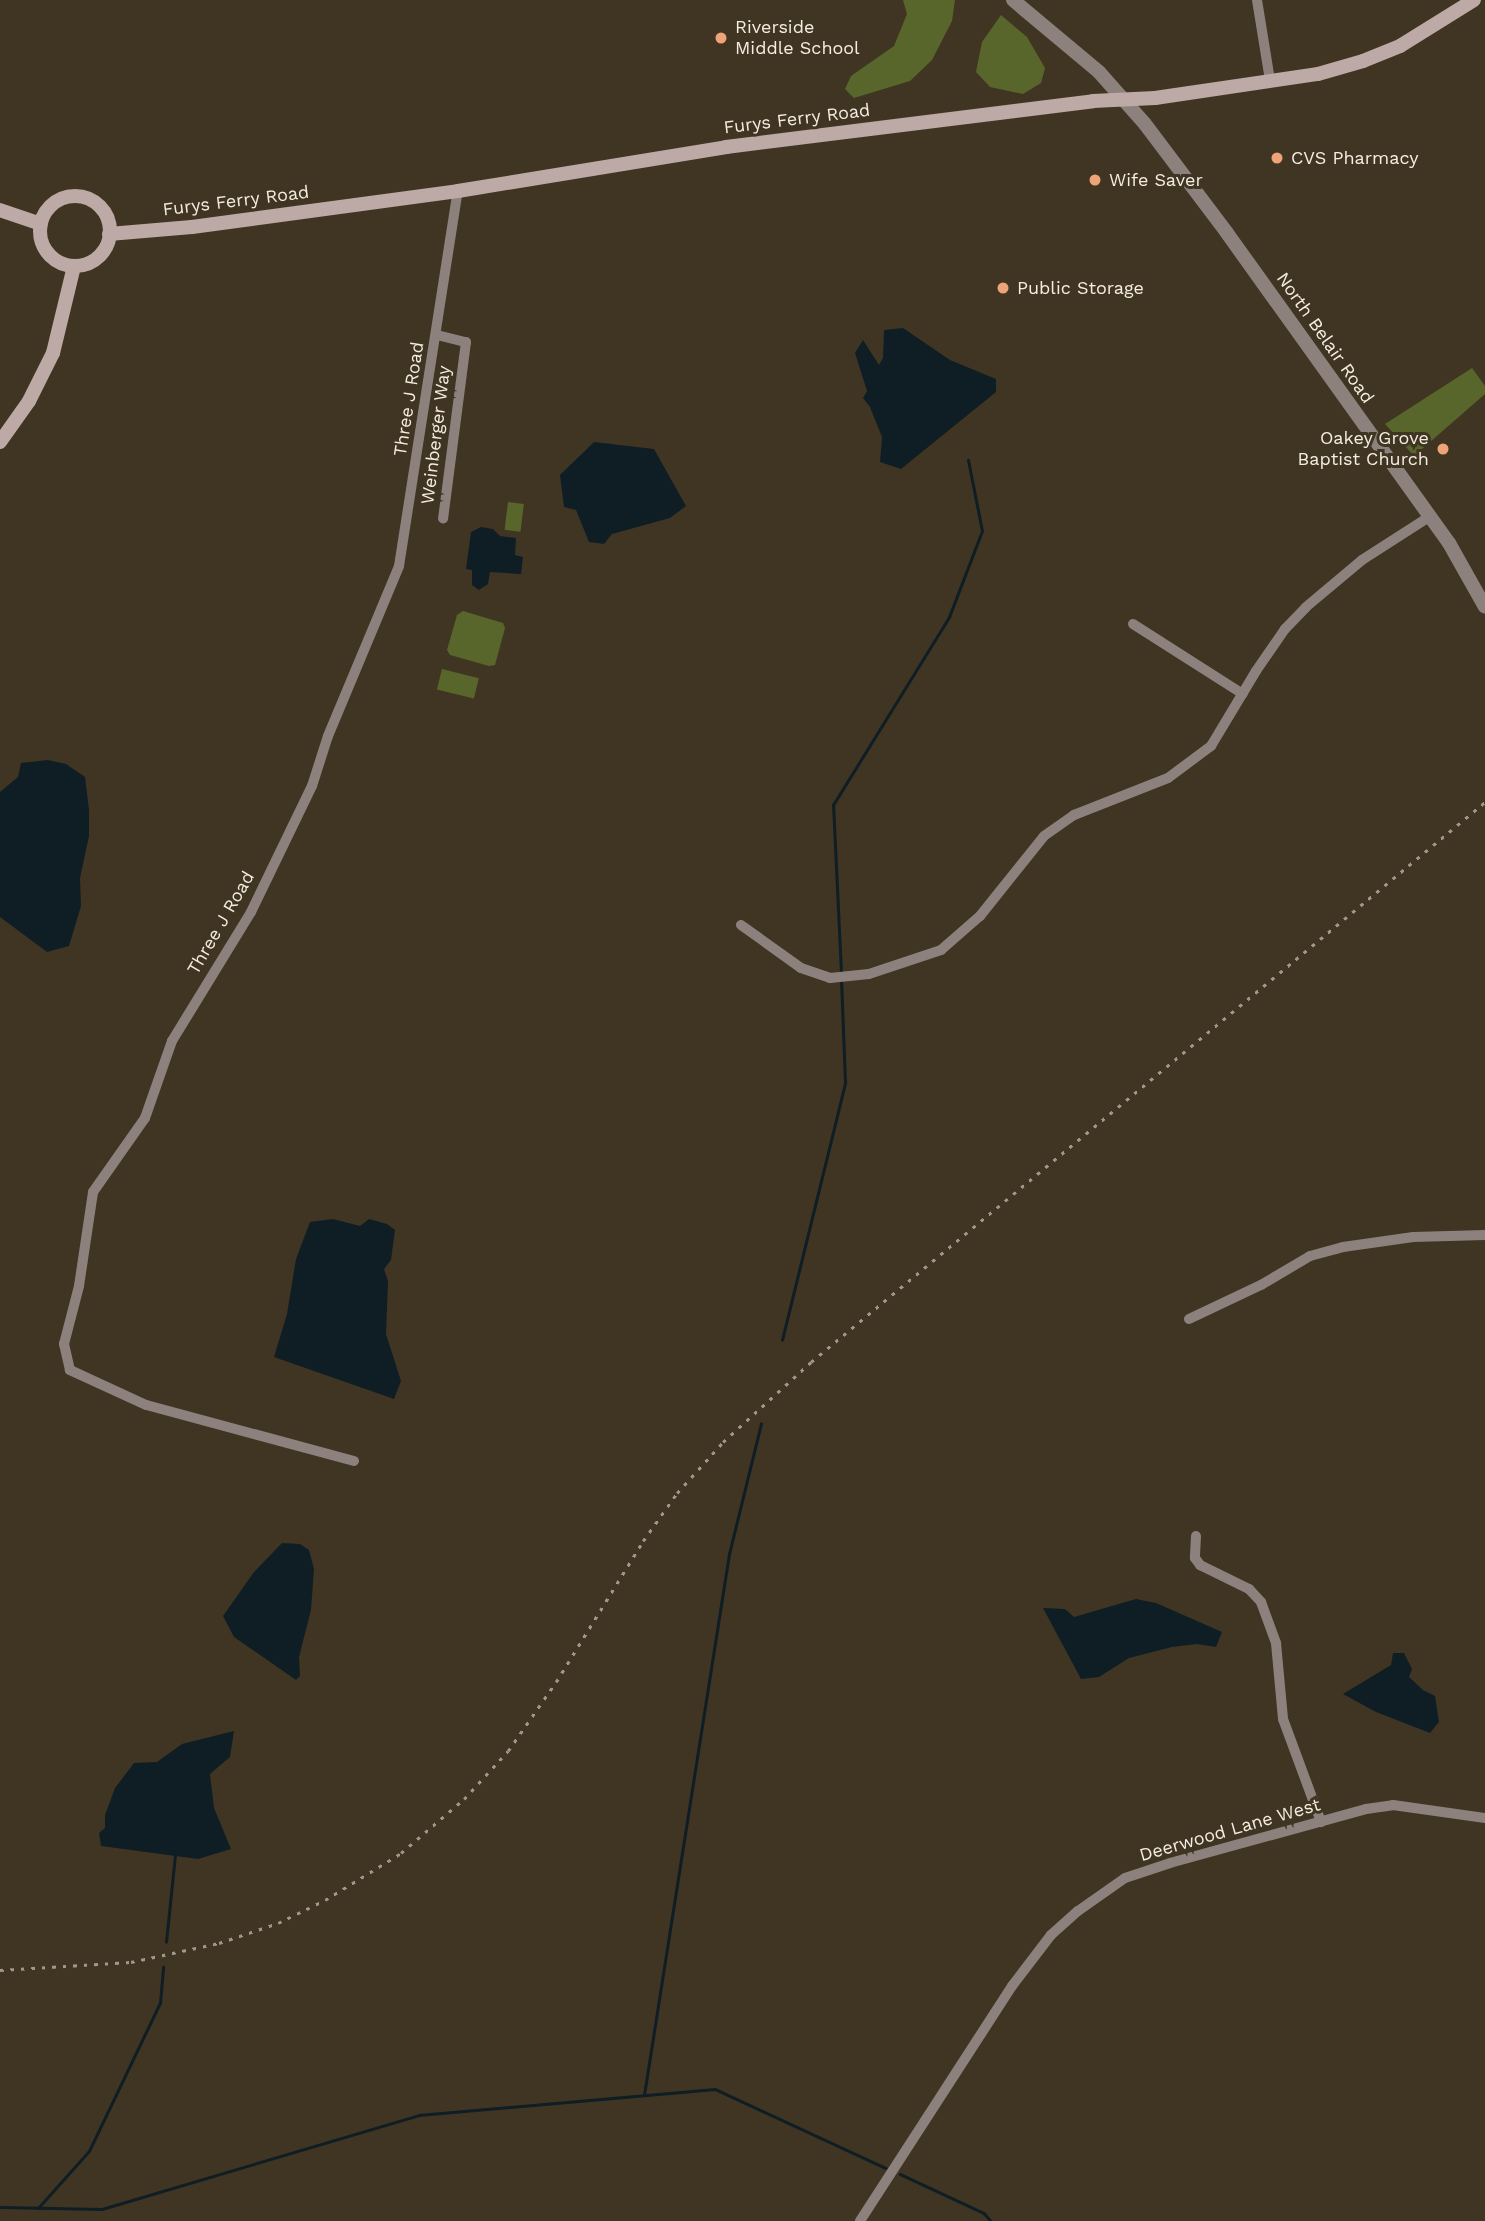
<!DOCTYPE html>
<html>
<head>
<meta charset="utf-8">
<style>
	body { margin:0 }
	#map { position:relative; width:1485px; height:2221px; overflow:hidden; background:#403522; font-family:"Work Sans",sans-serif }
	div>[style] { position:absolute }
	.green>* { inset:0; background:#58662c; transform-origin:0 0 }
	.water>* { inset:0; background:#0f1e24 }
	.stream>* { height:2.5px; margin:-1.25px; padding:0 1.25px; transform-origin:1.25px; border-radius:1.25px; background:#0f1e24 }
	.minor>* { height:10px; margin:-5px; padding:0 5px; transform-origin:5px; border-radius:5px; background:#8d817e }
	.tertiary>* { height:14px; margin:-7px; padding:0 7px; transform-origin:7px; border-radius:7px; background:#8d817e }
	.secondary>* { height:14px; margin:-7px; padding:0 7px; transform-origin:7px; border-radius:7px; background:#bdaaa6 }
	.secondary>.ring { margin:-7px; padding:0; box-sizing:content-box; background:none; border:14px solid #bdaaa6; border-radius:50% }
	.rail>* { height:2.5px; margin-top:-1.25px; transform-origin:0; background:repeating-linear-gradient(90deg,#a09888 0 3.5px,transparent 0 10.5px) }
	.dots>* { width:19px; height:19px; translate:-50% -50%; box-sizing:border-box; border:4px solid #403522; border-radius:50% }
	span { translate:-50% -50%; white-space:nowrap; text-align:center; line-height:1.15; -webkit-text-stroke:6px #403522; paint-order:stroke }
	.poi-label { font-size:18px; color:#f4ede1 }
	.left { translate:0 -50%; text-align:left }
	.right { translate:-100% -50%; text-align:right }
	.street-label { font-size:18px; color:#f4ede1 }
</style>
</head>
<body>
<div id="map">
	<div class="green">
		<div style="clip-path:polygon(903px 0,955px 0,952px 21px,932px 60px,910px 81px,854px 98px,845px 89px,851px 76px,894px 46px,907px 14px)"></div>
		<div style="clip-path:polygon(1001px 15px,1027px 37px,1045px 68px,1041px 83px,1023px 94px,990px 87px,976px 72px,982px 42px)"></div>
		<div style="clip-path:polygon(1472px 368px,1485px 386px,1485px 394px,1414px 456px,1385px 424px)"></div>
		<div style="left:508px;top:502px;width:16px;height:28px;rotate:7deg"></div>
		<div style="clip-path:polygon(463px 611px,503px 623px,505px 628px,495px 665px,489px 666px,450px 655px,447px 650px,457px 615px)"></div>
		<div style="left:442px;top:669px;width:38px;height:21px;rotate:14deg"></div>
	</div>
	<div class="water">
		<div style="clip-path:polygon(903px 328px,950px 360px,996px 379px,996px 392px,901px 469px,880px 462px,882px 437px,870px 407px,863px 398px,867px 391px,855px 353px,863px 340px,879px 365px,883px 358px,884px 330px)"></div>
		<div style="clip-path:polygon(594px 442px,654px 449px,686px 506px,670px 518px,612px 534px,604px 544px,589px 542px,576px 510px,564px 507px,560px 475px)"></div>
		<div style="clip-path:polygon(481px 527px,493px 529px,500px 536px,516px 538px,515px 555px,523px 557px,521px 574px,490px 572px,488px 584px,479px 590px,472px 585px,472px 570px,466px 569px,471px 532px)"></div>
		<div style="clip-path:polygon(48px 760px,66px 764px,85px 777px,89px 810px,89px 836px,80px 878px,81px 906px,69px 946px,47px 952px,0 917px,0 792px,18px 777px,21px 763px)"></div>
		<div style="clip-path:polygon(333px 1219px,360px 1226px,369px 1219px,387px 1224px,395px 1230px,391px 1260px,384px 1269px,388px 1281px,386px 1334px,401px 1381px,394px 1399px,274px 1357px,287px 1314px,296px 1259px,310px 1222px)"></div>
		<div style="clip-path:polygon(282px 1543px,300px 1544px,309px 1550px,314px 1569px,311px 1610px,299px 1657px,300px 1676px,296px 1680px,234px 1637px,223px 1616px,254px 1572px)"></div>
		<div style="clip-path:polygon(1136px 1599px,1156px 1603px,1222px 1632px,1216px 1647px,1197px 1644px,1172px 1647px,1129px 1658px,1099px 1677px,1081px 1679px,1043px 1608px,1065px 1609px,1074px 1617px)"></div>
		<div style="clip-path:polygon(1393px 1653px,1404px 1653px,1412px 1669px,1409px 1677px,1423px 1690px,1435px 1696px,1439px 1722px,1430px 1733px,1376px 1712px,1343px 1694px,1391px 1665px)"></div>
		<div style="clip-path:polygon(234px 1731px,230px 1757px,210px 1774px,214px 1808px,231px 1849px,198px 1859px,101px 1846px,99px 1833px,105px 1828px,105px 1815px,115px 1788px,134px 1763px,157px 1762px,182px 1744px)"></div>
	</div>
	<div class="stream">
		<div style="left:841px;top:973px;width:168px;rotate:-92.7deg"></div>
		<div style="left:833px;top:805px;width:221px;rotate:-58.3deg"></div>
		<div style="left:949px;top:617px;width:92px;rotate:-69deg"></div>
		<div style="left:982px;top:531px;width:72px;rotate:-101.2deg"></div>
		<div style="left:782px;top:1340px;width:265px;rotate:-76.2deg"></div>
		<div style="left:845px;top:1083px;width:103px;rotate:-92.2deg"></div>
		<div style="left:166px;top:1942px;width:87px;rotate:-84.1deg"></div>
		<div style="left:644px;top:2095px;width:548px;rotate:-81.07deg"></div>
		<div style="left:729px;top:1554px;width:134px;rotate:-76.2deg"></div>
		<div style="left:900px;top:2174px;width:93px;rotate:24.9deg"></div>
		<div style="left:984px;top:2213px;width:11px;rotate:49deg"></div>
		<div style="left:0;top:2207px;width:102px;rotate:1.1deg"></div>
		<div style="left:102px;top:2209px;width:331px;rotate:-16.5deg"></div>
		<div style="left:419px;top:2115px;width:297px;rotate:-5deg"></div>
		<div style="left:715px;top:2089px;width:188px;rotate:24.8deg"></div>
		<div style="left:38px;top:2208px;width:76px;rotate:-48.2deg"></div>
		<div style="left:89px;top:2151px;width:164px;rotate:-64.4deg"></div>
		<div style="left:160px;top:2003px;width:36px;rotate:-85deg"></div>
	</div>
	<div class="minor">
		<div style="left:1257px;top:0;width:81px;rotate:80.8deg"></div>
		<div style="left:437px;top:335px;width:30px;rotate:14deg"></div>
		<div style="left:466px;top:342px;width:178px;rotate:97.4deg"></div>
		<div style="left:1133px;top:624px;width:130px;rotate:32.5deg"></div>
		<div style="left:741px;top:925px;width:74px;rotate:35.6deg"></div>
		<div style="left:801px;top:968px;width:31px;rotate:19deg"></div>
		<div style="left:830px;top:978px;width:39px;rotate:-6deg"></div>
		<div style="left:869px;top:974px;width:76px;rotate:-18.4deg"></div>
		<div style="left:941px;top:950px;width:52px;rotate:-41.1deg"></div>
		<div style="left:980px;top:916px;width:102px;rotate:-51.3deg"></div>
		<div style="left:1044px;top:836px;width:37px;rotate:-35deg"></div>
		<div style="left:1074px;top:815px;width:101px;rotate:-21.5deg"></div>
		<div style="left:1168px;top:778px;width:54px;rotate:-36.7deg"></div>
		<div style="left:1211px;top:746px;width:87px;rotate:-59deg"></div>
		<div style="left:1256px;top:671px;width:51px;rotate:-55.4deg"></div>
		<div style="left:1285px;top:629px;width:30px;rotate:-46deg"></div>
		<div style="left:1306px;top:607px;width:73px;rotate:-40deg"></div>
		<div style="left:1362px;top:560px;width:80px;rotate:-32.7deg"></div>
		<div style="left:1189px;top:1319px;width:80px;rotate:-25.3deg"></div>
		<div style="left:1261px;top:1285px;width:57px;rotate:-30.6deg"></div>
		<div style="left:1310px;top:1256px;width:34px;rotate:-15deg"></div>
		<div style="left:1343px;top:1247px;width:71px;rotate:-8.1deg"></div>
		<div style="left:1413px;top:1237px;width:72px;rotate:-1.6deg"></div>
		<div style="left:354px;top:1461px;width:215px;rotate:-164.9deg"></div>
		<div style="left:146px;top:1405px;width:84px;rotate:-155.3deg"></div>
		<div style="left:70px;top:1370px;width:27px;rotate:-103deg"></div>
		<div style="left:64px;top:1344px;width:60px;rotate:-75.5deg"></div>
		<div style="left:79px;top:1286px;width:95px;rotate:-81.5deg"></div>
		<div style="left:93px;top:1192px;width:90px;rotate:-54.9deg"></div>
		<div style="left:145px;top:1118px;width:82px;rotate:-70.7deg"></div>
		<div style="left:172px;top:1041px;width:151px;rotate:-58.5deg"></div>
		<div style="left:251px;top:912px;width:140px;rotate:-64.2deg"></div>
		<div style="left:312px;top:786px;width:52px;rotate:-72.3deg"></div>
		<div style="left:328px;top:736px;width:184px;rotate:-67.3deg"></div>
		<div style="left:399px;top:566px;width:380px;rotate:-81.1deg"></div>
		<div style="left:1196px;top:1536px;width:22px;rotate:93deg"></div>
		<div style="left:1195px;top:1558px;width:9px;rotate:54deg"></div>
		<div style="left:1200px;top:1565px;width:55px;rotate:26.1deg"></div>
		<div style="left:1249px;top:1589px;width:18px;rotate:47deg"></div>
		<div style="left:1261px;top:1602px;width:44px;rotate:69.9deg"></div>
		<div style="left:1276px;top:1643px;width:76px;rotate:84.7deg"></div>
		<div style="left:1283px;top:1719px;width:110px;rotate:69.7deg"></div>
		<div style="left:860px;top:2221px;width:280px;rotate:-57.1deg"></div>
		<div style="left:1012px;top:1986px;width:64px;rotate:-52.6deg"></div>
		<div style="left:1051px;top:1935px;width:36px;rotate:-42deg"></div>
		<div style="left:1078px;top:1911px;width:57px;rotate:-35.1deg"></div>
		<div style="left:1125px;top:1878px;width:47px;rotate:-18.4deg"></div>
		<div style="left:1170px;top:1863px;width:203px;rotate:-15.4deg"></div>
		<div style="left:1366px;top:1809px;width:27px;rotate:-8deg"></div>
		<div style="left:1393px;top:1805px;width:93px;rotate:8deg"></div>
	</div>
	<div class="tertiary">
		<div style="left:1013px;top:0;width:112px;rotate:39.9deg"></div>
		<div style="left:1099px;top:72px;width:69px;rotate:48.5deg"></div>
		<div style="left:1145px;top:124px;width:136px;rotate:53deg"></div>
		<div style="left:1227px;top:233px;width:381px;rotate:54.4deg"></div>
		<div style="left:1449px;top:543px;width:73px;rotate:60.6deg"></div>
	</div>
	<div class="secondary">
		<div class="ring" style="left:40px;top:196px;width:56px;height:56px"></div>
		<div style="left:0;top:210px;width:43px;rotate:18.9deg"></div>
		<div style="left:109px;top:234px;width:83px;rotate:-4.8deg"></div>
		<div style="left:192px;top:227px;width:268px;rotate:-7.7deg"></div>
		<div style="left:458px;top:191px;width:272px;rotate:-9.3deg"></div>
		<div style="left:726px;top:147px;width:370px;rotate:-7.1deg"></div>
		<div style="left:1093px;top:101px;width:62px;rotate:-2.8deg"></div>
		<div style="left:1155px;top:98px;width:165px;rotate:-8.4deg"></div>
		<div style="left:1318px;top:74px;width:47px;rotate:-16.1deg"></div>
		<div style="left:1363px;top:61px;width:40px;rotate:-22deg"></div>
		<div style="left:1400px;top:46px;width:87px;rotate:-31.9deg"></div>
		<div style="left:0;top:442px;width:50px;rotate:-54.7deg"></div>
		<div style="left:29px;top:401px;width:54px;rotate:-63.4deg"></div>
		<div style="left:53px;top:353px;width:89px;rotate:-76.4deg"></div>
	</div>
	<div class="rail">
		<div style="left:0;top:1970px;width:131px;rotate:-3.5deg"></div>
		<div style="left:131px;top:1962px;width:90px;rotate:-12.2deg"></div>
		<div style="left:219px;top:1943px;width:62px;rotate:-18.7deg"></div>
		<div style="left:278px;top:1923px;width:52px;rotate:-26.1deg"></div>
		<div style="left:325px;top:1900px;width:89px;rotate:-31.7deg"></div>
		<div style="left:401px;top:1853px;width:83px;rotate:-40.6deg"></div>
		<div style="left:464px;top:1799px;width:65px;rotate:-47.5deg"></div>
		<div style="left:508px;top:1751px;width:84px;rotate:-55.2deg"></div>
		<div style="left:556px;top:1682px;width:166px;rotate:-58.3deg"></div>
		<div style="left:643px;top:1541px;width:59px;rotate:-54.7deg"></div>
		<div style="left:677px;top:1493px;width:69px;rotate:-48deg"></div>
		<div style="left:723px;top:1442px;width:119px;rotate:-42.3deg"></div>
		<div style="left:811px;top:1362px;width:876px;rotate:-39.72deg"></div>
	</div>
	<div class="dots">
		<div style="left:721px;top:38px;background:#efa378"></div>
		<div style="left:1277px;top:158px;background:#efa378"></div>
		<div style="left:1095px;top:180px;background:#efa378"></div>
		<div style="left:1003px;top:288px;background:#efa378"></div>
		<div style="left:1443px;top:449px;background:#efa378"></div>
	</div>
	<div class="poi-label">
		<span class="left" style="left:735px;top:38px">Riverside<br>Middle School</span>
		<span class="left" style="left:1291px;top:158px">CVS Pharmacy</span>
		<span class="left" style="left:1109px;top:180px">Wife Saver</span>
		<span class="left" style="left:1017px;top:288px">Public Storage</span>
		<span class="right" style="left:1429px;top:449px">Oakey Grove<br>Baptist Church</span>
	</div>
	<div class="street-label">
		<span style="left:797px;top:119px;rotate:-7deg">Furys Ferry Road</span>
		<span style="left:236px;top:201px;rotate:-7deg">Furys Ferry Road</span>
		<span style="left:1325px;top:338px;rotate:55deg">North Belair Road</span>
		<span style="left:409px;top:399px;rotate:-81deg">Three J Road</span>
		<span style="left:436px;top:435px;rotate:-83deg">Weinberger Way</span>
		<span style="left:221px;top:923px;rotate:-60deg">Three J Road</span>
		<span style="left:1230px;top:1830px;rotate:-16deg">Deerwood Lane West</span>
	</div>
</div>
</body>
</html>
